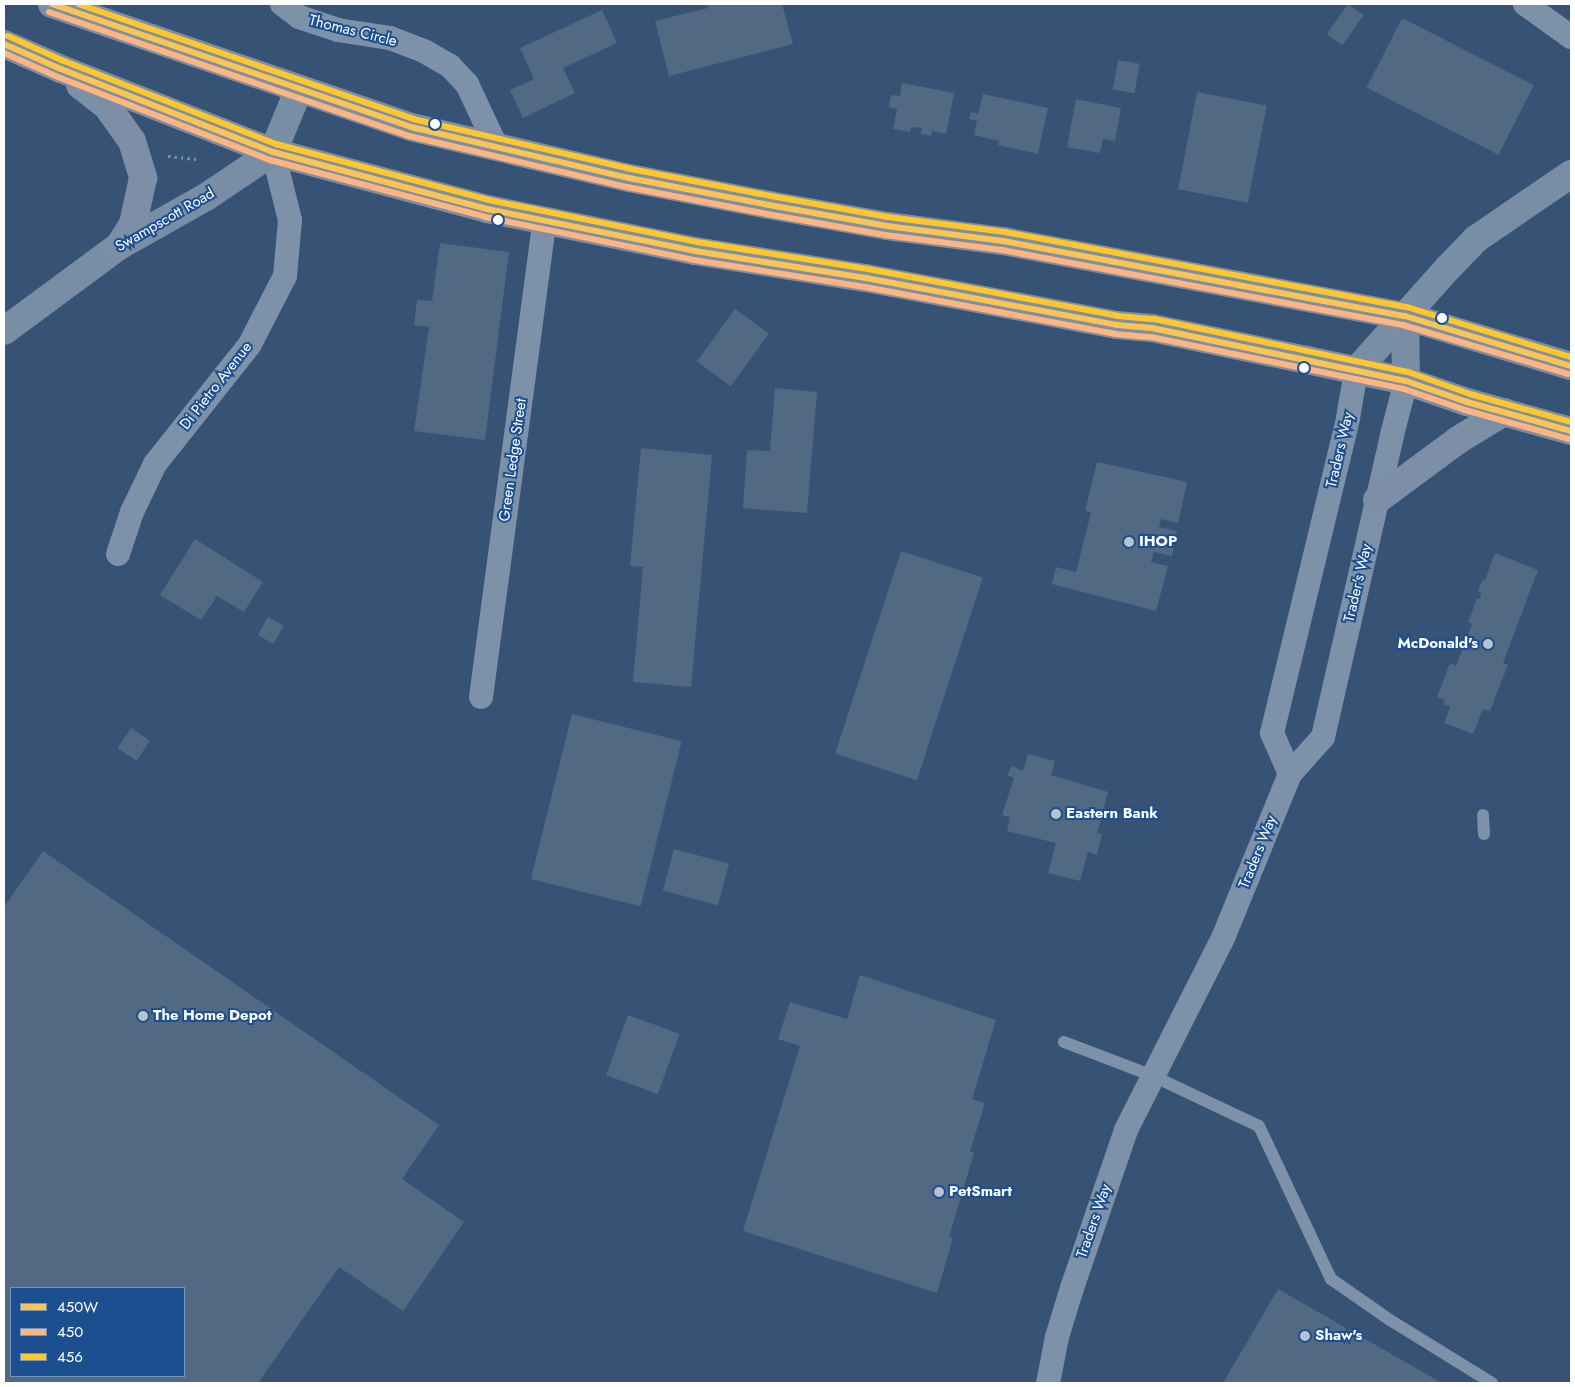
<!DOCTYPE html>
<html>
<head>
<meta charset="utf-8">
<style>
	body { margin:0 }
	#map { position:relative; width:1575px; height:1387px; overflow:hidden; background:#365274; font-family:Jost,sans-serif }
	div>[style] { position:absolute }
	.building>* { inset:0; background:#526984; transform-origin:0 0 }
	.path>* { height:3px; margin-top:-1.5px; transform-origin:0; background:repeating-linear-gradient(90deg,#7d92a8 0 2.5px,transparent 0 6.5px) }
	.lane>* { height:12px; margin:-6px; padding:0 6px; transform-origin:6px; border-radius:6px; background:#7d92a8 }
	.street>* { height:24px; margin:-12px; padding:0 12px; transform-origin:12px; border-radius:12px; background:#7d92a8 }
	.secondary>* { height:28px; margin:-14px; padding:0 14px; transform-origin:14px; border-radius:14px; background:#798da4 }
	.primary>* { height:28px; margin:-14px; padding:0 14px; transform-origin:14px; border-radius:14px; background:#7d8ea7 }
	.bus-1>* { height:6px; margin:-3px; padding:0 3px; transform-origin:3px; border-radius:3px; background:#fcc553 }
	.bus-2>* { height:6px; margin:-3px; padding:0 3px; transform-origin:3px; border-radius:3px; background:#ffb580 }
	.bus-3>* { height:6px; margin:-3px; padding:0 3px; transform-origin:3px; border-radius:3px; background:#ffc72c }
	.dots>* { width:14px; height:14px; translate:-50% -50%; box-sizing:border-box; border:2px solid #1b4f8f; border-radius:50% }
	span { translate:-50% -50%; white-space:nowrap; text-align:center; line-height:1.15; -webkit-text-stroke:4px #1b4f8f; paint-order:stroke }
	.street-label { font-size:15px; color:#fff }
	.poi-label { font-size:15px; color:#fff; font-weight:700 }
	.left { translate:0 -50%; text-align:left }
	.right { translate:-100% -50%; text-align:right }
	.frame { position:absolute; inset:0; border:5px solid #fff; pointer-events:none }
	.legend { position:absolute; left:10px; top:1287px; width:175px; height:90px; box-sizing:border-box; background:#1b4f8f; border:1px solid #7695bc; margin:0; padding:6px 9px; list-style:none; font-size:15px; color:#fff }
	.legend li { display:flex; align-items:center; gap:10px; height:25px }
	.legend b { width:25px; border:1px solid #7695bc }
</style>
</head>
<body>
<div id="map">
	<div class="building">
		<div style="clip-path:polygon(707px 4px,782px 4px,793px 44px,669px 76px,655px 21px,708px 8px)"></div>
		<div style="left:1348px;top:4px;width:19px;height:37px;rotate:35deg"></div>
		<div style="clip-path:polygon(602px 10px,617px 43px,563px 68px,575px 93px,523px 118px,510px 90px,534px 79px,520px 48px)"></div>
		<div style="left:1402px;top:18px;width:148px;height:78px;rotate:27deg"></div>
		<div style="left:1118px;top:60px;width:22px;height:30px;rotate:10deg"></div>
		<div style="clip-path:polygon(902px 83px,954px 93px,946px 134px,932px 131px,931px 136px,921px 134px,922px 128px,911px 127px,910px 132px,893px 129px,897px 109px,889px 107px,891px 95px,900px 96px)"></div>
		<div style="left:1197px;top:92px;width:71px;height:99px;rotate:11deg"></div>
		<div style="clip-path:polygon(983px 94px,1048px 108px,1038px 154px,998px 145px,999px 141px,974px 135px,977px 121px,969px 119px,971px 112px,978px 114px)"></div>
		<div style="clip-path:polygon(1076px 99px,1121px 108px,1115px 141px,1103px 139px,1100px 153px,1067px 147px)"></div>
		<div style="clip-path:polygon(440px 243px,509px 252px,485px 440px,414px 431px,429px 327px,414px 325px,417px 300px,432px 301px)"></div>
		<div style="left:735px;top:309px;width:42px;height:65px;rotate:36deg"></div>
		<div style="clip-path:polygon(775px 388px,817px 392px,807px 513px,743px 508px,747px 450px,770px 451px)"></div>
		<div style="clip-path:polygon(641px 448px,712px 455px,691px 687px,633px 682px,643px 567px,630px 566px)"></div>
		<div style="clip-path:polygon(1097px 462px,1187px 482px,1178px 523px,1161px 519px,1159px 527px,1177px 531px,1172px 556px,1154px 552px,1151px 562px,1168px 566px,1156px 611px,1052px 584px,1056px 567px,1076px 572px,1091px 512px,1085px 511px)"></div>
		<div style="clip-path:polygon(195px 539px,263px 582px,244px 612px,217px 596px,201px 620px,160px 595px)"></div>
		<div style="left:901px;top:551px;width:86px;height:213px;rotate:18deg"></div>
		<div style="clip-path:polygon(1495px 553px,1538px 570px,1503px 663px,1508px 665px,1490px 711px,1483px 709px,1473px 734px,1444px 723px,1450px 707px,1443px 704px,1445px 700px,1437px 697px,1450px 663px,1456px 666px,1472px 624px,1468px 622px,1477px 598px,1480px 599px,1481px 593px,1478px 591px,1483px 579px,1485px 580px)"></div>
		<div style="left:268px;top:617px;width:18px;height:21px;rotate:29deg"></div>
		<div style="left:572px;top:714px;width:113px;height:170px;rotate:14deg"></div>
		<div style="left:131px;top:728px;width:23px;height:24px;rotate:34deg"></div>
		<div style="clip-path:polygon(1028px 754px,1055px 761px,1051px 775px,1108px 792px,1097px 833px,1102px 834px,1097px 855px,1088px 852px,1080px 881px,1048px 873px,1056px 843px,1007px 831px,1010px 817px,1002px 815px,1014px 778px,1007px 775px,1012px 766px,1023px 771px)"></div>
		<div style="left:674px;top:849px;width:57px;height:43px;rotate:15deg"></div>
		<div style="clip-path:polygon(evenodd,43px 851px,439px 1125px,402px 1179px,464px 1222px,403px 1311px,339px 1267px,258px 1383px,4px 1383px,4px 907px,43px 851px,11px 1288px,184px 1288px,184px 1376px,11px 1376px,11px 1288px)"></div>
		<div style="clip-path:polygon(860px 975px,996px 1020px,972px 1099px,985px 1103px,970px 1151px,974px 1153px,949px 1237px,953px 1238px,937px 1293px,743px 1231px,800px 1046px,778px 1039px,790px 1002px,847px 1019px)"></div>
		<div style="left:628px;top:1015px;width:55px;height:64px;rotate:20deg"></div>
		<div style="clip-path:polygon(1278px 1289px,1442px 1383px,1223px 1383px)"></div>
	</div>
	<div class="path">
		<div style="left:168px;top:156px;width:30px;rotate:6deg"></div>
	</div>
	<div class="lane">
		<div style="left:1483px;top:815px;width:19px;rotate:87deg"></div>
		<div style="left:1064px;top:1042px;width:95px;rotate:20.9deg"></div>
		<div style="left:1153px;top:1076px;width:117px;rotate:25.3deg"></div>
		<div style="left:1259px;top:1126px;width:169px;rotate:64.8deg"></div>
		<div style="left:1331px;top:1279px;width:72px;rotate:34.8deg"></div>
		<div style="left:1390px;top:1320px;width:120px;rotate:31.7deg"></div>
	</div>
	<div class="street">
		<div style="left:282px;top:4px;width:21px;rotate:37deg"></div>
		<div style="left:299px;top:17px;width:41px;rotate:18.4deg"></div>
		<div style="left:338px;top:30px;width:53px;rotate:8.7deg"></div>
		<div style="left:390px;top:38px;width:36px;rotate:21deg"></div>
		<div style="left:424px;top:51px;width:30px;rotate:30deg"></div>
		<div style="left:450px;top:66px;width:25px;rotate:47deg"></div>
		<div style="left:467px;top:84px;width:68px;rotate:64.9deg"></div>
		<div style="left:1525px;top:4px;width:57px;rotate:35.7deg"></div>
		<div style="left:118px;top:554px;width:44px;rotate:-71.6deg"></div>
		<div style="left:132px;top:512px;width:53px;rotate:-64.4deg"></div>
		<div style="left:155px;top:464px;width:153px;rotate:-51.6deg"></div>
		<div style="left:250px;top:344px;width:76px;rotate:-62.8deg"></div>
		<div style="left:285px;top:276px;width:56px;rotate:-84.9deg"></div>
		<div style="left:290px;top:220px;width:70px;rotate:-104deg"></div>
		<div style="left:481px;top:697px;width:479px;rotate:-82.4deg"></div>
		<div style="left:1290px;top:774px;width:45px;rotate:-113.7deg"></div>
		<div style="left:1272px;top:733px;width:324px;rotate:-76.4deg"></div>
		<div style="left:1348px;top:418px;width:48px;rotate:-80.3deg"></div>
		<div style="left:1048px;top:1383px;width:47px;rotate:-78.9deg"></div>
		<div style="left:1057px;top:1337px;width:51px;rotate:-73deg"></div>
		<div style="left:1072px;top:1288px;width:167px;rotate:-71.1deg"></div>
		<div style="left:1126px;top:1130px;width:215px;rotate:-63.2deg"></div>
		<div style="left:1223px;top:938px;width:177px;rotate:-67.8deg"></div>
		<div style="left:1290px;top:774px;width:50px;rotate:-48.3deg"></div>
		<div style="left:1323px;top:737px;width:310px;rotate:-77.1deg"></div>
		<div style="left:1392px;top:435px;width:56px;rotate:-75.5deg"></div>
	</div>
	<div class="secondary">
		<div style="left:1405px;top:316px;width:65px;rotate:89.1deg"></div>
		<div style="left:4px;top:331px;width:143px;rotate:-36.5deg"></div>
		<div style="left:119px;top:246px;width:100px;rotate:-29.4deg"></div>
		<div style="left:206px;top:197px;width:81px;rotate:-33.9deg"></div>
		<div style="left:273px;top:152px;width:68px;rotate:-67.6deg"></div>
		<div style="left:1356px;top:371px;width:137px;rotate:-48.3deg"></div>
		<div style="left:1447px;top:269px;width:42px;rotate:-46deg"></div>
		<div style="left:1476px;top:239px;width:115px;rotate:-34.4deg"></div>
	</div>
	<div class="primary">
		<div style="left:52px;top:4px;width:379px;rotate:18.9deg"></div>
		<div style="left:411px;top:127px;width:224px;rotate:13.2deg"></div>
		<div style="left:629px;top:178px;width:143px;rotate:10.9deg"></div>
		<div style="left:769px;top:205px;width:120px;rotate:10.1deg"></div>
		<div style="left:887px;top:226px;width:117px;rotate:7.4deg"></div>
		<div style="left:1003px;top:241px;width:409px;rotate:10.6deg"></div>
		<div style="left:1405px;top:316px;width:173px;rotate:16.8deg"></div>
		<div style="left:4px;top:44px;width:62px;rotate:23.7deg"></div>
		<div style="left:61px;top:69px;width:228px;rotate:21.4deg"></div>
		<div style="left:273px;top:152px;width:221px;rotate:14.9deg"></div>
		<div style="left:487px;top:209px;width:212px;rotate:11.4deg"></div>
		<div style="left:695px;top:251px;width:173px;rotate:9deg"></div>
		<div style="left:866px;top:278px;width:255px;rotate:10.6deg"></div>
		<div style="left:1117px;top:325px;width:35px;rotate:5deg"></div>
		<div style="left:1152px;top:328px;width:158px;rotate:11.7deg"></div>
		<div style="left:1307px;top:360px;width:101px;rotate:12deg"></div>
		<div style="left:1406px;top:381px;width:65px;rotate:19deg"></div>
		<div style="left:1467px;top:402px;width:108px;rotate:15.6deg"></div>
		<div style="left:80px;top:85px;width:34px;rotate:38deg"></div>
		<div style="left:107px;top:106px;width:43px;rotate:54.5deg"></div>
		<div style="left:132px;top:141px;width:39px;rotate:73deg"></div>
		<div style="left:143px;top:178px;width:47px;rotate:102.3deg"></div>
		<div style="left:133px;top:224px;width:26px;rotate:122deg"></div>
		<div style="left:1377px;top:500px;width:101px;rotate:-36.5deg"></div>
		<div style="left:1458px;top:440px;width:54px;rotate:-31.3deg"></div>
	</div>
	<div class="bus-1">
		<div style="left:52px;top:4px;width:379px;rotate:18.9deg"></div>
		<div style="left:411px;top:127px;width:224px;rotate:13.2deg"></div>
		<div style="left:629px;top:178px;width:143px;rotate:10.9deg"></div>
		<div style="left:769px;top:205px;width:120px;rotate:10.1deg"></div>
		<div style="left:887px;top:226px;width:117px;rotate:7.4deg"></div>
		<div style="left:1003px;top:241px;width:409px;rotate:10.6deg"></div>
		<div style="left:1405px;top:316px;width:173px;rotate:16.8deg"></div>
		<div style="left:4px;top:44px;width:62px;rotate:23.7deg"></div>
		<div style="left:61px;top:69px;width:228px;rotate:21.4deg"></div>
		<div style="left:273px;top:152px;width:221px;rotate:14.9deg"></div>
		<div style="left:487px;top:209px;width:212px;rotate:11.4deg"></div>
		<div style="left:695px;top:251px;width:173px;rotate:9deg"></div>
		<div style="left:866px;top:278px;width:255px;rotate:10.6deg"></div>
		<div style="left:1117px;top:325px;width:35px;rotate:5deg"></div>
		<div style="left:1152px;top:328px;width:259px;rotate:11.8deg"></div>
		<div style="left:1406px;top:381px;width:65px;rotate:19deg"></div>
		<div style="left:1467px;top:402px;width:108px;rotate:15.6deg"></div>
	</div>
	<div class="bus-2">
		<div style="left:49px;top:12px;width:381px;rotate:19deg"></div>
		<div style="left:409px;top:136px;width:224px;rotate:13.2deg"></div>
		<div style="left:627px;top:187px;width:143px;rotate:10.9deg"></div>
		<div style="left:767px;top:214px;width:120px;rotate:10.1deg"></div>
		<div style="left:885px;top:235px;width:118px;rotate:7.3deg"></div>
		<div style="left:1002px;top:250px;width:408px;rotate:10.6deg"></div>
		<div style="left:1403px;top:325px;width:172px;rotate:16.5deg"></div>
		<div style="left:4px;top:53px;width:59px;rotate:24deg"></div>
		<div style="left:58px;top:77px;width:228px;rotate:21.4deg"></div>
		<div style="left:270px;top:160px;width:222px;rotate:14.8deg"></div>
		<div style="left:485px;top:217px;width:213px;rotate:11.6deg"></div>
		<div style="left:694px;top:260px;width:173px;rotate:9deg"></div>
		<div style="left:865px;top:287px;width:254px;rotate:10.6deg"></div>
		<div style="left:1115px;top:334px;width:36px;rotate:5deg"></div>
		<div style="left:1151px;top:337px;width:258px;rotate:11.6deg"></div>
		<div style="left:1404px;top:389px;width:65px;rotate:19deg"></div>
		<div style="left:1465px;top:410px;width:108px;rotate:15.6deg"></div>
	</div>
	<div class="bus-3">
		<div style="left:78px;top:4px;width:354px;rotate:18.9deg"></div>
		<div style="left:413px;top:119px;width:224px;rotate:12.9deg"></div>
		<div style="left:631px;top:169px;width:143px;rotate:10.9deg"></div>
		<div style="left:771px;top:196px;width:119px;rotate:10.2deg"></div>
		<div style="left:888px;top:217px;width:118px;rotate:7.3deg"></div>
		<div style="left:1005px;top:232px;width:409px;rotate:10.6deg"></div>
		<div style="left:1407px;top:307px;width:171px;rotate:17deg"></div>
		<div style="left:8px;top:36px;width:61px;rotate:24.1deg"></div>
		<div style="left:64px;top:61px;width:228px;rotate:21.4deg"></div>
		<div style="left:276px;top:144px;width:220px;rotate:14.7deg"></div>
		<div style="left:489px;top:200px;width:212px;rotate:11.4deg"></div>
		<div style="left:697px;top:242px;width:173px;rotate:9deg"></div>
		<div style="left:868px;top:269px;width:254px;rotate:10.6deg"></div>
		<div style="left:1118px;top:316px;width:36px;rotate:5deg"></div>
		<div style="left:1154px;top:319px;width:259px;rotate:11.8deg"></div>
		<div style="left:1408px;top:372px;width:66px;rotate:19.5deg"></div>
		<div style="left:1470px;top:394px;width:105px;rotate:15.5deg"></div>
	</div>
	<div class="dots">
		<div style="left:435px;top:124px;background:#fff"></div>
		<div style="left:498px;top:220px;background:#fff"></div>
		<div style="left:1442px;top:318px;background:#fff"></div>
		<div style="left:1304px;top:368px;background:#fff"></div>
		<div style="left:1129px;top:542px;background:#b9c2ce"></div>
		<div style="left:1488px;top:644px;background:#b9c2ce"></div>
		<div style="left:1056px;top:814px;background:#b9c2ce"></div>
		<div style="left:143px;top:1016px;background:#b9c2ce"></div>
		<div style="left:939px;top:1192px;background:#b9c2ce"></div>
		<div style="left:1305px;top:1336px;background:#b9c2ce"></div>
	</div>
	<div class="street-label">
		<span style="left:353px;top:31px;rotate:14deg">Thomas Circle</span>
		<span style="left:165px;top:220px;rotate:-30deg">Swampscott Road</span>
		<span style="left:216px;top:386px;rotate:-52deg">Di Pietro Avenue</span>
		<span style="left:1340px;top:450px;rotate:-77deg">Traders Way</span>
		<span style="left:513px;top:460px;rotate:-82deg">Green Ledge Street</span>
		<span style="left:1358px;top:583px;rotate:-77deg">Trader's Way</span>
		<span style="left:1258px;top:852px;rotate:-68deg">Traders Way</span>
		<span style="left:1094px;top:1221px;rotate:-71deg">Traders Way</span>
	</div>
	<div class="poi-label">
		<span class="left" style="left:1139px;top:542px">IHOP</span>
		<span class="right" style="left:1478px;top:644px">McDonald's</span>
		<span class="left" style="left:1066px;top:814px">Eastern Bank</span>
		<span class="left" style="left:153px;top:1016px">The Home Depot</span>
		<span class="left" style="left:949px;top:1192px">PetSmart</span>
		<span class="left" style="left:1315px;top:1336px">Shaw's</span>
	</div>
	<div class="frame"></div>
	<ul class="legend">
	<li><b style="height:6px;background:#fcc553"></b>450W</li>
	<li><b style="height:6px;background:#ffb580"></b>450</li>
	<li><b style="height:6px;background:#ffc72c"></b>456</li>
	</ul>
</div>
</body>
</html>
